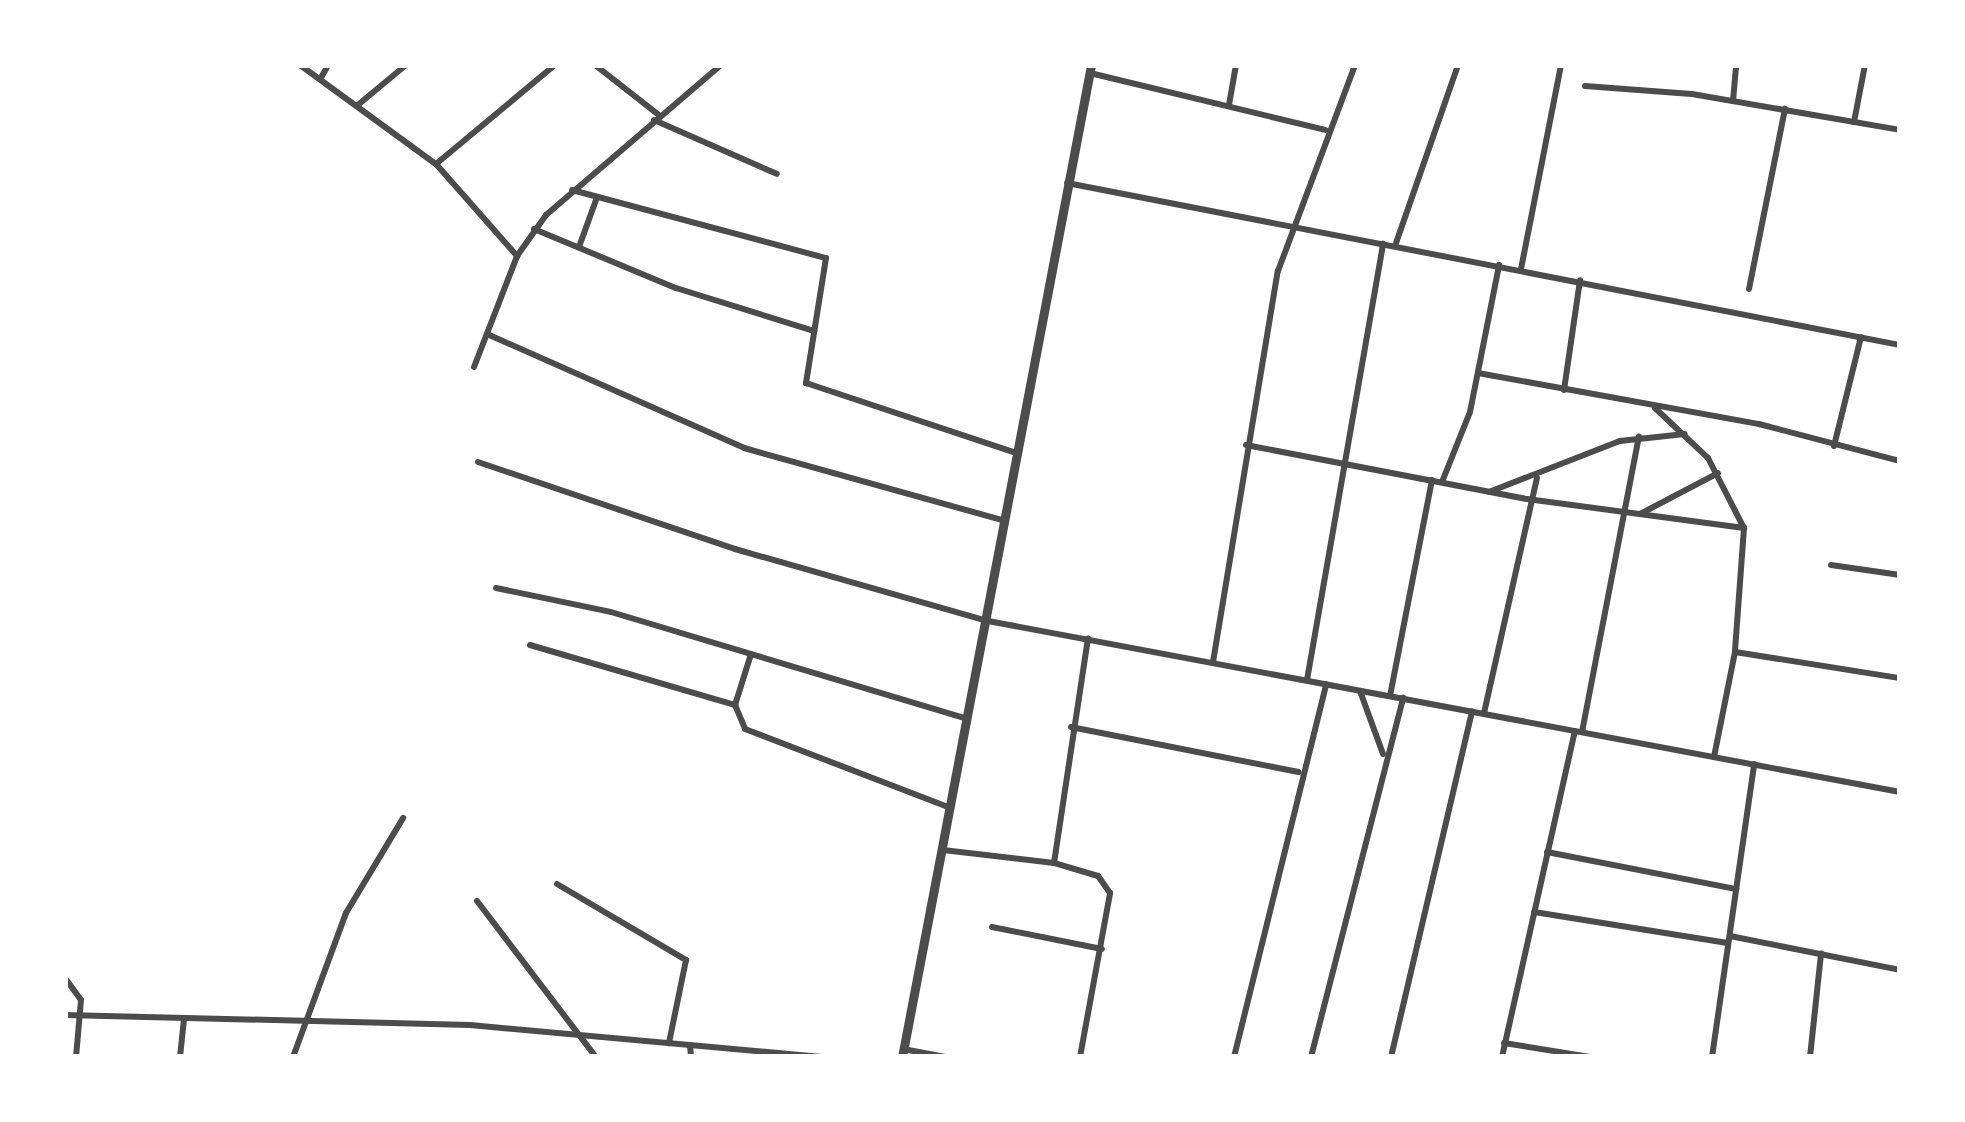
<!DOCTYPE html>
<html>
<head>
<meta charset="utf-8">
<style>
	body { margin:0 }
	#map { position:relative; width:1965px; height:1122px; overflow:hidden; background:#fff; font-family:Merriweather,serif }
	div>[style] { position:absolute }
	.minor>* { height:6px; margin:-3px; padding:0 3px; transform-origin:3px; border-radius:3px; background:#4c4c4c }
	.tertiary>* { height:9px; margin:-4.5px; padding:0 4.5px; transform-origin:4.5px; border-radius:4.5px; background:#4c4c4c }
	span { translate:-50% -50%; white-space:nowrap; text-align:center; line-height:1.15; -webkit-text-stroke:9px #fff; paint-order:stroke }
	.frame { position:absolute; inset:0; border:68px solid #fff; pointer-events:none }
</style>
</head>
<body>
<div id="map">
	<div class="minor">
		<div style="left:300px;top:65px;width:168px;rotate:36.1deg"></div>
		<div style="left:436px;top:164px;width:123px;rotate:48.6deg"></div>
		<div style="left:595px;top:65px;width:83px;rotate:38.1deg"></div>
		<div style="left:1090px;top:73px;width:242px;rotate:13.6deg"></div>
		<div style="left:322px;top:76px;width:13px;rotate:-61deg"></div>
		<div style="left:1585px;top:86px;width:107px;rotate:4.3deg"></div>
		<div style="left:1692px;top:94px;width:211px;rotate:9.8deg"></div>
		<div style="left:1733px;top:101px;width:36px;rotate:-85deg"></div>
		<div style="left:359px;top:104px;width:61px;rotate:-39.7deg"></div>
		<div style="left:1229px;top:105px;width:41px;rotate:-80.1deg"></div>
		<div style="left:654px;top:120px;width:134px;rotate:23.7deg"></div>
		<div style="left:1854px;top:122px;width:58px;rotate:-79.1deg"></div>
		<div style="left:436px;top:164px;width:155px;rotate:-39.8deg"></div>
		<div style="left:1067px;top:183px;width:849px;rotate:11.01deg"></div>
		<div style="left:572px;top:190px;width:263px;rotate:15deg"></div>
		<div style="left:826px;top:258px;width:127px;rotate:99.1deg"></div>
		<div style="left:806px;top:383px;width:222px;rotate:18.4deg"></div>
		<div style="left:534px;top:229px;width:154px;rotate:22.6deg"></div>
		<div style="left:676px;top:288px;width:145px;rotate:17.3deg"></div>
		<div style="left:1395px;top:246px;width:192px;rotate:-70.8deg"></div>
		<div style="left:579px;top:247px;width:50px;rotate:-70.1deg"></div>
		<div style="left:1521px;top:269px;width:208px;rotate:-78.9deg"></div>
		<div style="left:1749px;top:289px;width:184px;rotate:-78.7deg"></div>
		<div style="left:487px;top:334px;width:281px;rotate:23.9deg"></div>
		<div style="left:744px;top:448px;width:272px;rotate:15.6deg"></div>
		<div style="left:474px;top:367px;width:119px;rotate:-68.8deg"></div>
		<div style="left:517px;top:256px;width:50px;rotate:-54.7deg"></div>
		<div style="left:546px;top:215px;width:230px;rotate:-40.6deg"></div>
		<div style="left:1478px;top:373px;width:286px;rotate:10.3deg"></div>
		<div style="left:1759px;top:424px;width:146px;rotate:14.7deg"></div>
		<div style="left:1564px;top:390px;width:111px;rotate:-81.7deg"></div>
		<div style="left:1655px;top:408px;width:73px;rotate:43.3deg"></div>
		<div style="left:1708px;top:458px;width:79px;rotate:62.8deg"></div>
		<div style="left:1744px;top:528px;width:124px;rotate:94.2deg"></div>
		<div style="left:1735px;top:652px;width:107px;rotate:101.3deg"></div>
		<div style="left:1246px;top:445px;width:286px;rotate:10.9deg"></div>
		<div style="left:1527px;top:499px;width:219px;rotate:7.6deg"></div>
		<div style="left:1834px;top:446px;width:112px;rotate:-76.1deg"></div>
		<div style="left:478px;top:462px;width:271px;rotate:18.7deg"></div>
		<div style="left:735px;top:549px;width:263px;rotate:15.9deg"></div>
		<div style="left:988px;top:621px;width:928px;rotate:10.62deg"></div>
		<div style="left:1442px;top:482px;width:75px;rotate:-68.2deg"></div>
		<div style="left:1470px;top:412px;width:150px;rotate:-78.8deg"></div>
		<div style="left:1489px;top:492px;width:141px;rotate:-21.3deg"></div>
		<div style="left:1620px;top:441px;width:65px;rotate:-6.1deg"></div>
		<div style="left:1640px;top:514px;width:88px;rotate:-27.7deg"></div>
		<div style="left:1831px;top:565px;width:70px;rotate:8.2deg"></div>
		<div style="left:496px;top:588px;width:117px;rotate:11.8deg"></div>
		<div style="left:611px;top:612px;width:372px;rotate:16.7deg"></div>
		<div style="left:530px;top:645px;width:214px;rotate:16.3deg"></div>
		<div style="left:1735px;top:652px;width:167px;rotate:9deg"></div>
		<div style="left:751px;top:654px;width:53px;rotate:107.4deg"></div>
		<div style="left:735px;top:705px;width:26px;rotate:67deg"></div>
		<div style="left:745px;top:729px;width:221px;rotate:21deg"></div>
		<div style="left:1213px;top:662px;width:396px;rotate:-80.6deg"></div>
		<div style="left:1278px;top:271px;width:220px;rotate:-69.5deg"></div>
		<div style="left:1307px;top:680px;width:443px;rotate:-80.1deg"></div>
		<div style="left:1360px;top:691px;width:67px;rotate:69.9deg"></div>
		<div style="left:1390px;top:696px;width:220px;rotate:-79deg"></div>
		<div style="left:1484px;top:713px;width:241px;rotate:-77.3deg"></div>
		<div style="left:1071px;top:727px;width:232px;rotate:11.2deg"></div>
		<div style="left:1582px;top:732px;width:301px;rotate:-79.1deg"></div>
		<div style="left:943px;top:850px;width:112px;rotate:6.7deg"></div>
		<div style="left:1547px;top:852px;width:193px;rotate:11.1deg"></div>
		<div style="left:557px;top:884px;width:150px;rotate:30.5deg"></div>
		<div style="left:686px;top:960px;width:85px;rotate:101.6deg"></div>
		<div style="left:477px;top:901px;width:196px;rotate:52.7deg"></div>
		<div style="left:1534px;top:912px;width:196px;rotate:9.1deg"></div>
		<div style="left:992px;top:927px;width:112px;rotate:11.3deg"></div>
		<div style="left:1730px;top:936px;width:173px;rotate:11.3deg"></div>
		<div style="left:65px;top:978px;width:27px;rotate:54deg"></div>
		<div style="left:81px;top:1000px;width:57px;rotate:95deg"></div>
		<div style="left:65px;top:1015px;width:405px;rotate:1.4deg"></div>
		<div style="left:470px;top:1025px;width:353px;rotate:5.2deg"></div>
		<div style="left:1504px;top:1043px;width:87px;rotate:9.2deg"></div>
		<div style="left:690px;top:1045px;width:12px;rotate:85deg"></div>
		<div style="left:903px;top:1049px;width:43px;rotate:10.8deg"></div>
		<div style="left:180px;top:1057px;width:36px;rotate:-84deg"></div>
		<div style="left:293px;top:1057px;width:153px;rotate:-69.8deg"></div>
		<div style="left:346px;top:913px;width:111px;rotate:-59deg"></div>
		<div style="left:1080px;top:1057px;width:167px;rotate:-79.6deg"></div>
		<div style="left:1110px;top:893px;width:21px;rotate:-125deg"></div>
		<div style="left:1098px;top:876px;width:46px;rotate:-163.5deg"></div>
		<div style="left:1054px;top:863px;width:227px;rotate:-81.4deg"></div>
		<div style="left:1234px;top:1057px;width:384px;rotate:-76.1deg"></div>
		<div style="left:1311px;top:1057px;width:371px;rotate:-75.6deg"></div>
		<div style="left:1391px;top:1057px;width:355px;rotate:-76.8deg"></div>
		<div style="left:1502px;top:1057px;width:334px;rotate:-77.4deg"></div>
		<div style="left:1712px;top:1057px;width:296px;rotate:-81.8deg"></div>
		<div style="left:1810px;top:1057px;width:104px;rotate:-83.9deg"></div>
	</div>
	<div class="tertiary">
		<div style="left:902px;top:1057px;width:1010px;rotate:-79.21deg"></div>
	</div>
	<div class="frame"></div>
</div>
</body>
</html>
